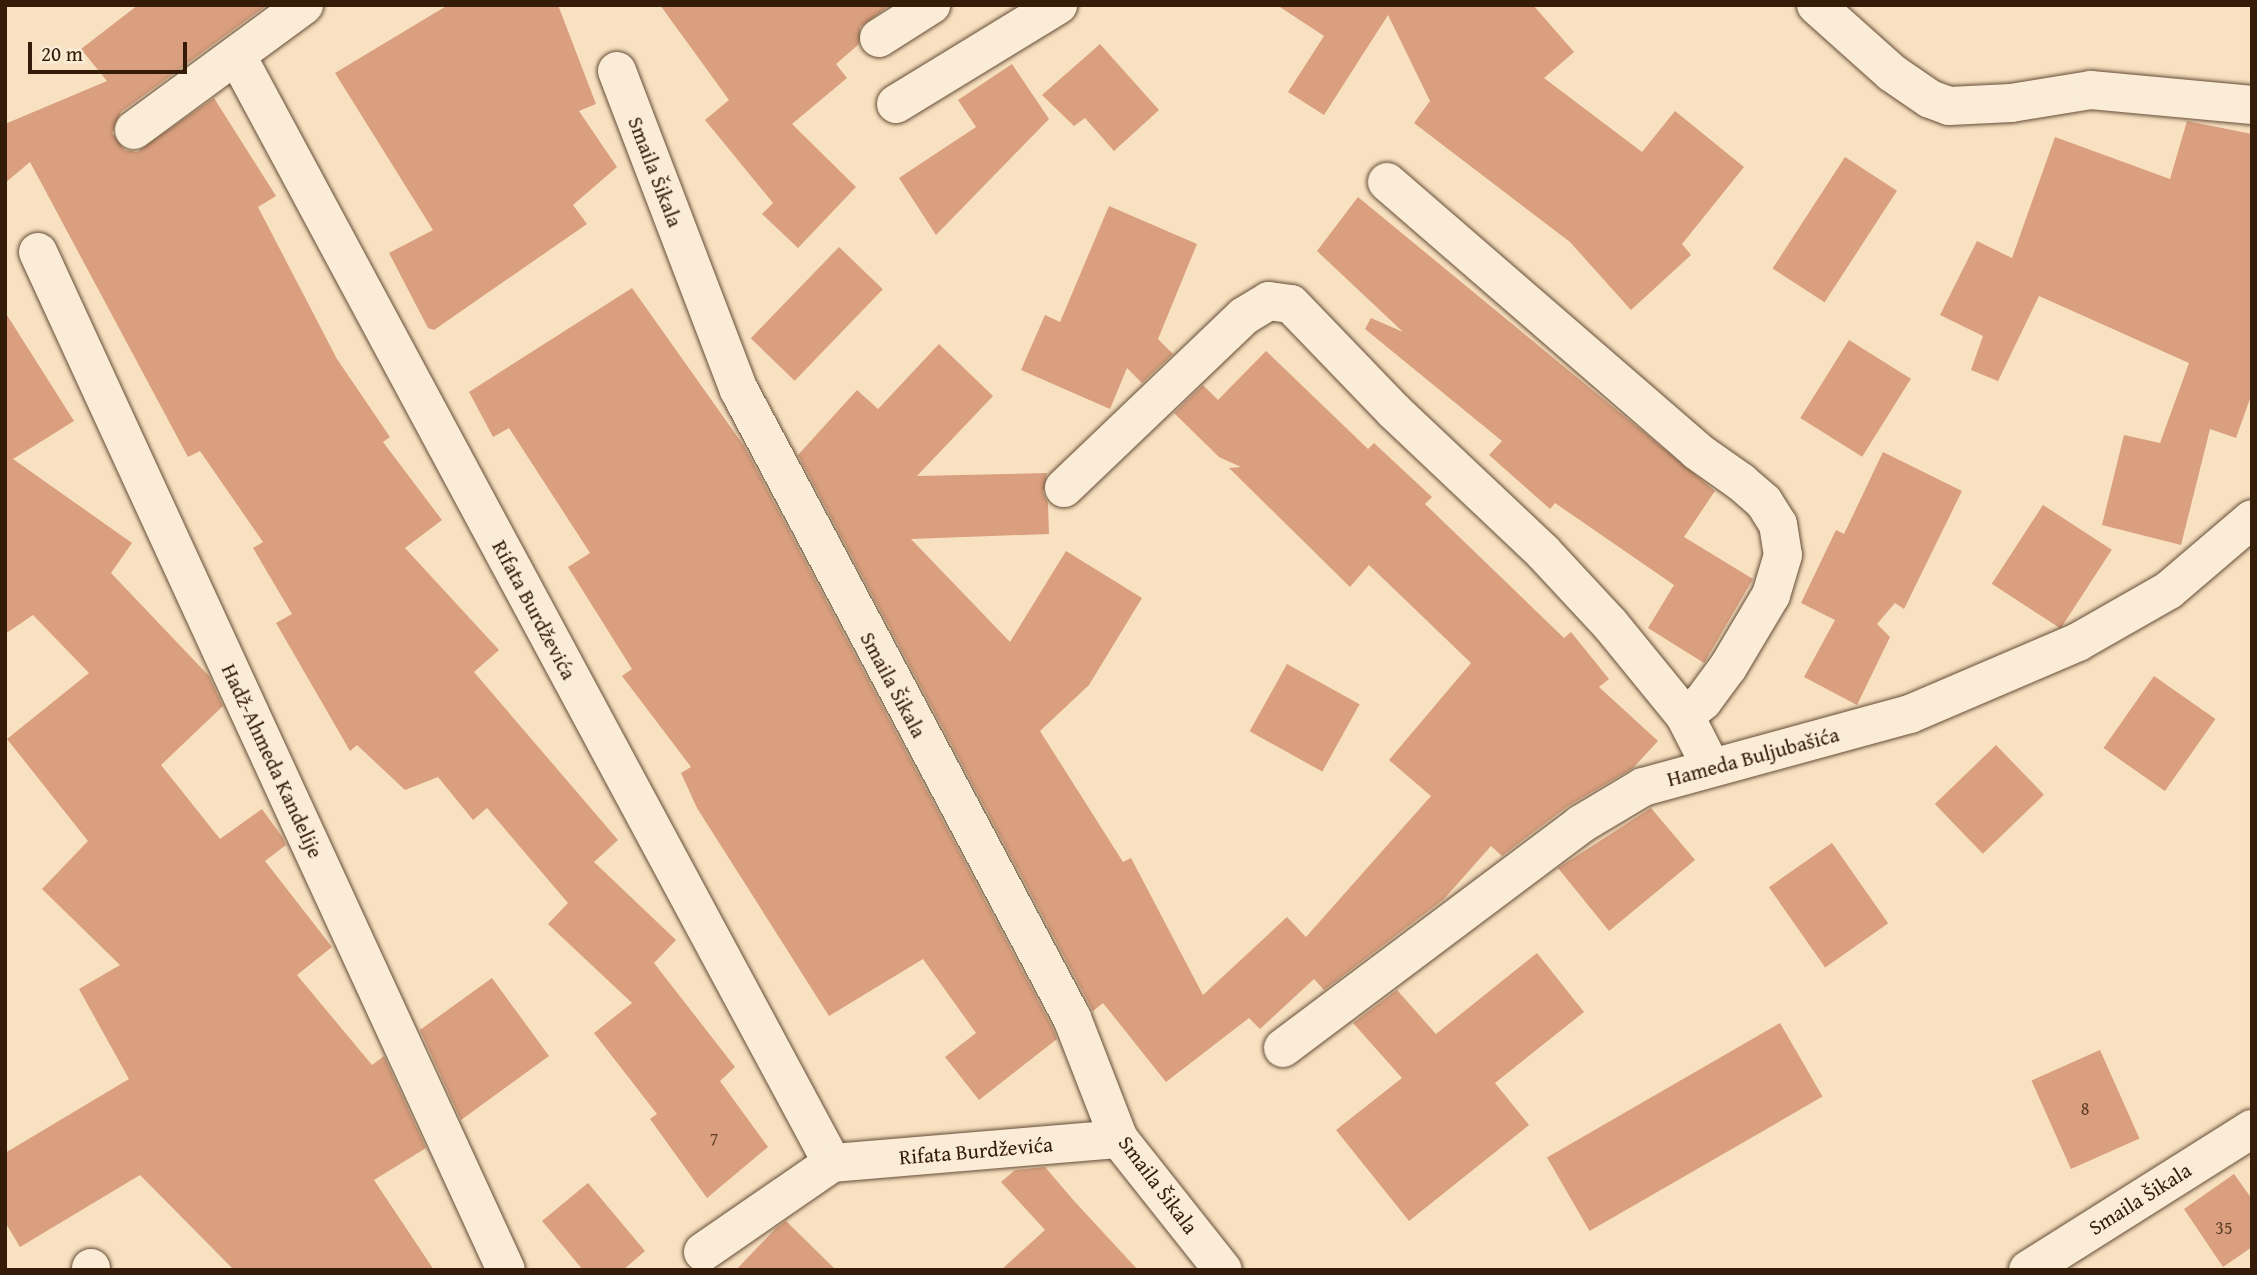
<!DOCTYPE html>
<html>
<head>
<meta charset="utf-8">
<style>
	body { margin:0 }
	#map { position:relative; width:2257px; height:1275px; overflow:hidden; background:#f8e1c0; font-family:"Gentium Book Plus",serif }
	div>[style] { position:absolute }
	.building>* { inset:0; background:#d99f7e; transform-origin:0 0 }
	.roads { filter:drop-shadow(0 0 2px #664d37) drop-shadow(0 0 2px #664d37) }
	.minor>* { height:38px; margin:-19px; padding:0 19px; transform-origin:19px; border-radius:19px; background:#faecd6 }
	span { translate:-50% -50%; white-space:nowrap; text-align:center; line-height:1.15; -webkit-text-stroke:7px #faecd6; paint-order:stroke }
	.number-label { font-size:18px; color:#5e3d26 }
	.number-label span { -webkit-text-stroke-width:0 }
	.street-label { font-size:21px; color:#351c09 }
	.frame { position:absolute; inset:0; border:7px solid #351c09; pointer-events:none }
	.scale { position:absolute; left:28px; top:42px; width:159px; height:32px; box-sizing:border-box; border:4px solid #351c09; border-top:0; padding-left:9px; font-size:21px; line-height:24px; white-space:nowrap; color:#351c09; -webkit-text-stroke:5px #faecd6; paint-order:stroke }
</style>
</head>
<body>
<div id="map">
	<div class="building">
		<div style="clip-path:polygon(138px 5px,267px 5px,121px 112px,112px 133px,125px 150px,137px 152px,214px 98px,276px 196px,258px 207px,337px 359px,390px 437px,383px 442px,442px 520px,405px 548px,499px 650px,474px 672px,618px 840px,594px 862px,676px 940px,654px 963px,735px 1067px,720px 1081px,768px 1147px,707px 1198px,650px 1119px,657px 1114px,594px 1033px,632px 1003px,548px 924px,568px 903px,487px 808px,473px 820px,438px 777px,405px 790px,357px 745px,350px 751px,276px 623px,292px 614px,253px 548px,263px 542px,200px 451px,188px 457px,30px 162px,5px 183px,5px 124px,107px 81px,81px 49px)"></div>
		<div style="clip-path:polygon(448px 5px,558px 5px,596px 104px,579px 111px,617px 167px,573px 205px,587px 224px,434px 330px,428px 328px,389px 253px,433px 230px,335px 73px)"></div>
		<div style="clip-path:polygon(660px 5px,890px 5px,860px 27px,859px 44px,836px 64px,847px 78px,792px 124px,856px 187px,798px 248px,762px 214px,773px 203px,705px 120px,729px 100px)"></div>
		<div style="clip-path:polygon(1277px 5px,1533px 5px,1574px 52px,1544px 78px,1642px 152px,1675px 111px,1744px 167px,1682px 244px,1691px 255px,1631px 310px,1570px 242px,1414px 123px,1430px 101px,1388px 15px,1324px 115px,1288px 92px,1324px 36px)"></div>
		<div style="clip-path:polygon(1100px 44px,1159px 110px,1114px 151px,1085px 118px,1074px 126px,1042px 95px)"></div>
		<div style="clip-path:polygon(1012px 64px,1049px 119px,936px 235px,899px 178px,976px 127px,958px 100px)"></div>
		<div style="clip-path:polygon(2187px 121px,2252px 134px,2252px 393px,2236px 438px,2210px 429px,2181px 545px,2102px 525px,2124px 435px,2160px 443px,2189px 363px,2039px 296px,1998px 381px,1971px 370px,1983px 336px,1940px 315px,1977px 241px,2012px 258px,2055px 137px,2170px 179px)"></div>
		<div style="left:1845px;top:157px;width:62px;height:133px;rotate:33deg"></div>
		<div style="clip-path:polygon(1358px 197px,1715px 491px,1684px 537px,1753px 579px,1704px 663px,1648px 628px,1674px 585px,1555px 503px,1550px 509px,1489px 455px,1502px 441px,1365px 329px,1371px 318px,1403px 332px,1317px 251px)"></div>
		<div style="clip-path:polygon(1109px 206px,1197px 244px,1158px 339px,1173px 354px,1142px 383px,1127px 368px,1110px 409px,1021px 370px,1045px 315px,1060px 322px)"></div>
		<div style="left:839px;top:247px;width:61px;height:127px;rotate:44deg"></div>
		<div style="clip-path:polygon(632px 288px,744px 446px,1052px 1027px,1057px 1039px,979px 1100px,945px 1057px,976px 1033px,923px 959px,829px 1016px,697px 808px,681px 773px,691px 767px,622px 676px,632px 669px,568px 567px,590px 553px,509px 428px,493px 437px,469px 392px)"></div>
		<div style="clip-path:polygon(5px 312px,74px 421px,13px 459px,132px 543px,111px 573px,209px 676px,223px 706px,161px 765px,220px 839px,262px 809px,283px 838px,286px 845px,265px 861px,332px 947px,297px 975px,372px 1065px,384px 1056px,426px 1148px,374px 1180px,434px 1270px,234px 1270px,140px 1175px,20px 1247px,5px 1222px,5px 1153px,129px 1079px,79px 989px,120px 965px,42px 889px,88px 841px,7px 739px,89px 673px,33px 615px,5px 634px)"></div>
		<div style="left:1849px;top:340px;width:73px;height:92px;rotate:32deg"></div>
		<div style="clip-path:polygon(939px 344px,993px 396px,917px 476px,1047px 473px,1043px 493px,1048px 503px,1049px 534px,911px 539px,1010px 642px,1066px 551px,1142px 598px,1089px 685px,1040px 731px,1123px 862px,1131px 858px,1203px 995px,1287px 917px,1306px 937px,1431px 796px,1389px 760px,1471px 663px,1369px 565px,1350px 587px,1229px 468px,1241px 467px,1219px 457px,1174px 413px,1203px 385px,1218px 400px,1266px 351px,1368px 449px,1374px 443px,1432px 497px,1425px 504px,1564px 638px,1571px 632px,1609px 679px,1599px 687px,1658px 741px,1633px 768px,1568px 806px,1502px 856px,1491px 846px,1444px 899px,1324px 990px,1314px 979px,1260px 1029px,1249px 1018px,1166px 1082px,1103px 1003px,1093px 1011px,798px 455px,857px 390px,878px 409px)"></div>
		<div style="clip-path:polygon(1883px 452px,1962px 491px,1904px 609px,1895px 603px,1877px 624px,1890px 637px,1857px 705px,1804px 677px,1835px 620px,1801px 603px,1836px 530px,1844px 534px)"></div>
		<div style="left:2043px;top:505px;width:82px;height:94px;rotate:33deg"></div>
		<div style="left:1287px;top:664px;width:83px;height:77px;rotate:29deg"></div>
		<div style="left:2154px;top:676px;width:75px;height:88px;rotate:35deg"></div>
		<div style="left:1996px;top:745px;width:69px;height:85px;rotate:46deg"></div>
		<div style="clip-path:polygon(1651px 808px,1695px 860px,1609px 931px,1558px 868px)"></div>
		<div style="left:1832px;top:843px;width:98px;height:77px;rotate:55deg"></div>
		<div style="clip-path:polygon(1537px 953px,1584px 1012px,1495px 1083px,1529px 1125px,1409px 1221px,1336px 1130px,1402px 1078px,1353px 1023px,1397px 990px,1436px 1034px)"></div>
		<div style="clip-path:polygon(492px 978px,549px 1056px,461px 1120px,420px 1030px)"></div>
		<div style="left:1780px;top:1023px;width:85px;height:269px;rotate:60deg"></div>
		<div style="left:2100px;top:1050px;width:97px;height:75px;rotate:66deg"></div>
		<div style="clip-path:polygon(1045px 1167px,1075px 1202px,1138px 1270px,1001px 1270px,1045px 1230px,1001px 1182px,1015px 1170px)"></div>
		<div style="clip-path:polygon(2234px 1174px,2252px 1199px,2252px 1247px,2223px 1267px,2184px 1209px)"></div>
		<div style="clip-path:polygon(588px 1183px,645px 1251px,623px 1270px,583px 1270px,542px 1221px)"></div>
		<div style="clip-path:polygon(786px 1221px,836px 1270px,736px 1270px,776px 1228px)"></div>
	</div>
	<div class="roads">
		<div class="minor">
			<div style="left:1816px;top:5px;width:102px;rotate:41.8deg"></div>
			<div style="left:1892px;top:73px;width:46px;rotate:34.4deg"></div>
			<div style="left:1930px;top:99px;width:20px;rotate:20deg"></div>
			<div style="left:1949px;top:106px;width:62px;rotate:-2.8deg"></div>
			<div style="left:2011px;top:103px;width:81px;rotate:-9.2deg"></div>
			<div style="left:2091px;top:90px;width:162px;rotate:5.3deg"></div>
			<div style="left:879px;top:38px;width:62px;rotate:-32.4deg"></div>
			<div style="left:237px;top:56px;width:1257px;rotate:61.74deg"></div>
			<div style="left:617px;top:71px;width:342px;rotate:69.1deg"></div>
			<div style="left:739px;top:390px;width:711px;rotate:62.07deg"></div>
			<div style="left:1072px;top:1018px;width:130px;rotate:68.8deg"></div>
			<div style="left:1119px;top:1139px;width:167px;rotate:51.6deg"></div>
			<div style="left:896px;top:104px;width:190px;rotate:-31.4deg"></div>
			<div style="left:134px;top:130px;width:211px;rotate:-36.3deg"></div>
			<div style="left:1387px;top:182px;width:410px;rotate:40.9deg"></div>
			<div style="left:1697px;top:451px;width:54px;rotate:35.2deg"></div>
			<div style="left:1741px;top:482px;width:30px;rotate:41deg"></div>
			<div style="left:1764px;top:502px;width:26px;rotate:58deg"></div>
			<div style="left:1778px;top:524px;width:31px;rotate:81deg"></div>
			<div style="left:1783px;top:555px;width:42px;rotate:106.7deg"></div>
			<div style="left:1771px;top:595px;width:84px;rotate:120.8deg"></div>
			<div style="left:1728px;top:667px;width:42px;rotate:126.3deg"></div>
			<div style="left:1703px;top:701px;width:23px;rotate:140deg"></div>
			<div style="left:38px;top:252px;width:1120px;rotate:65.31deg"></div>
			<div style="left:1064px;top:488px;width:249px;rotate:-43.7deg"></div>
			<div style="left:1244px;top:316px;width:29px;rotate:-31deg"></div>
			<div style="left:1269px;top:301px;width:22px;rotate:8deg"></div>
			<div style="left:1291px;top:304px;width:149px;rotate:46.1deg"></div>
			<div style="left:1394px;top:411px;width:205px;rotate:43.4deg"></div>
			<div style="left:1543px;top:552px;width:98px;rotate:47.1deg"></div>
			<div style="left:1610px;top:624px;width:119px;rotate:50.8deg"></div>
			<div style="left:1685px;top:716px;width:57px;rotate:63deg"></div>
			<div style="left:1283px;top:1048px;width:373px;rotate:-36.9deg"></div>
			<div style="left:1581px;top:824px;width:72px;rotate:-30.8deg"></div>
			<div style="left:1643px;top:787px;width:277px;rotate:-15.3deg"></div>
			<div style="left:1910px;top:714px;width:183px;rotate:-23.2deg"></div>
			<div style="left:2078px;top:642px;width:105px;rotate:-29.7deg"></div>
			<div style="left:2169px;top:590px;width:109px;rotate:-40.5deg"></div>
			<div style="left:703px;top:1252px;width:157px;rotate:-34.6deg"></div>
			<div style="left:832px;top:1163px;width:288px;rotate:-4.8deg"></div>
			<div style="left:91px;top:1268px;width:2px;rotate:90deg"></div>
			<div style="left:2028px;top:1270px;width:265px;rotate:-32.2deg"></div>
		</div>
	</div>
	<div class="number-label">
		<span style="left:2085px;top:1109px">8</span>
		<span style="left:714px;top:1139px">7</span>
		<span style="left:2224px;top:1228px">35</span>
	</div>
	<div class="street-label">
		<span style="left:655px;top:172px;rotate:69deg">Smaila Šikala</span>
		<span style="left:534px;top:610px;rotate:62deg">Rifata Burdževića</span>
		<span style="left:893px;top:685px;rotate:62deg">Smaila Šikala</span>
		<span style="left:1753px;top:757px;rotate:-15deg">Hameda Buljubašića</span>
		<span style="left:272px;top:761px;rotate:65deg">Hadž-Ahmeda Kandelije</span>
		<span style="left:976px;top:1151px;rotate:-5deg">Rifata Burdževića</span>
		<span style="left:1158px;top:1185px;rotate:53deg">Smaila Šikala</span>
		<span style="left:2140px;top:1199px;rotate:-32deg">Smaila Šikala</span>
	</div>
	<div class="frame"></div>
	<div class="scale">20 m</div>
</div>
</body>
</html>
